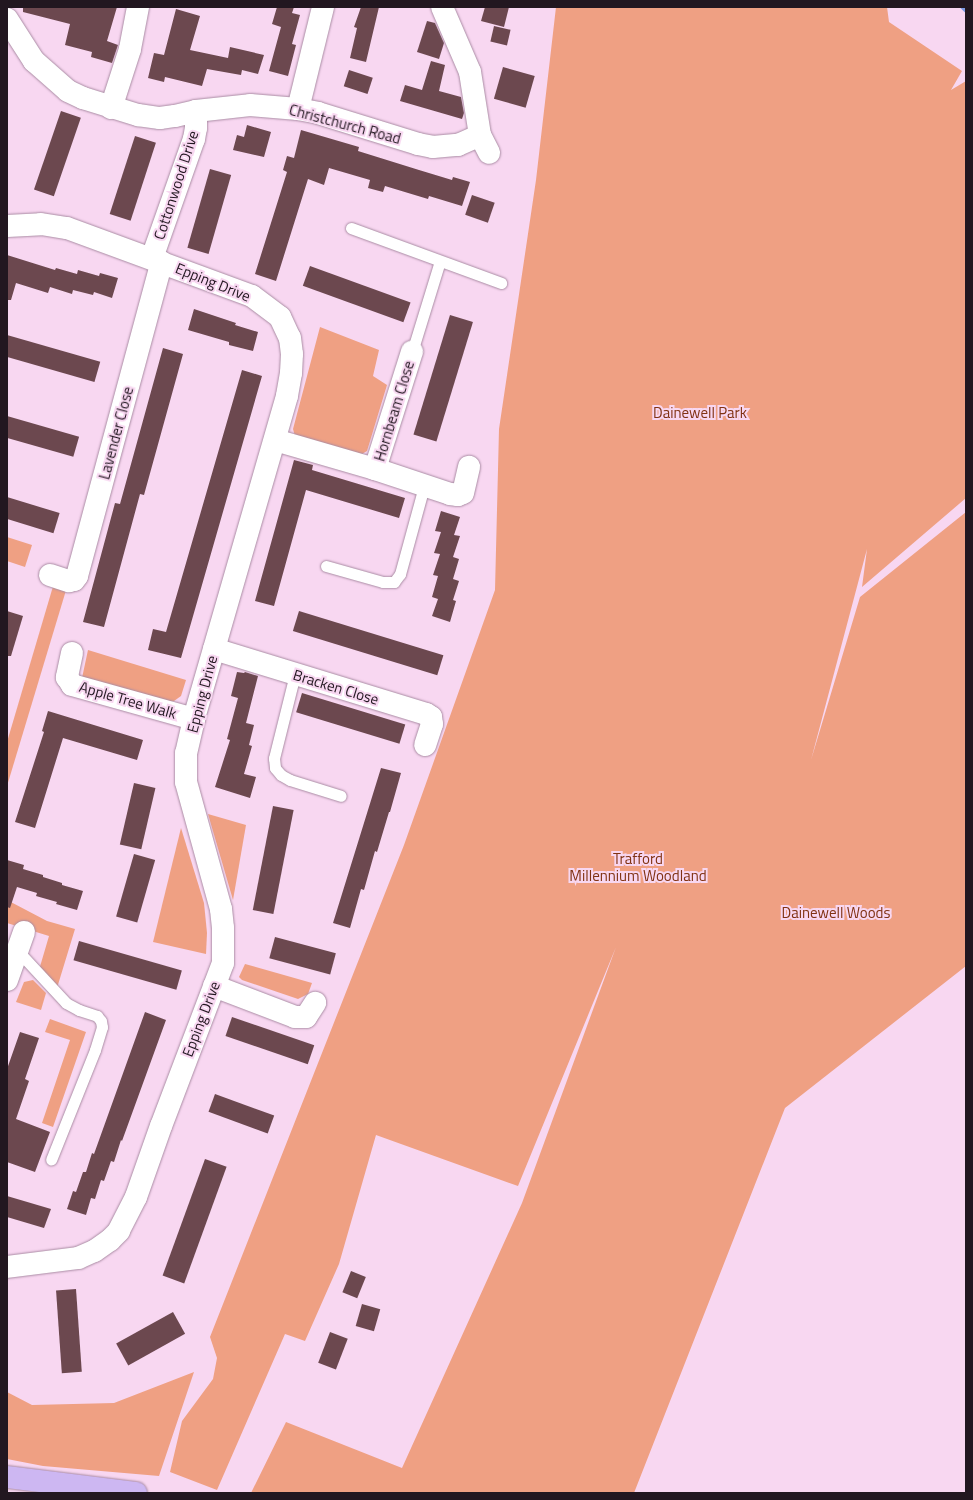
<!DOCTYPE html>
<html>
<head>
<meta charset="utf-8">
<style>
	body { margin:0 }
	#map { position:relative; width:973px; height:1500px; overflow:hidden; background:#f8d7f1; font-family:"Titillium Web",sans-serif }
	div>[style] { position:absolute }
	.green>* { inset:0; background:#efa083 }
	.stream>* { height:5.5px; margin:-2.75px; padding:0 2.75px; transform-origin:2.75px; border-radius:2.75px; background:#7b9ae4 }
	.building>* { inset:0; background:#6c484f; transform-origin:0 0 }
	.roads { filter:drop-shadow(0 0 1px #aa8ca4) drop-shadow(0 0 1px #aa8ca4) }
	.lane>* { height:11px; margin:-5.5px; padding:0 5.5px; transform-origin:5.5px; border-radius:5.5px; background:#fff }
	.street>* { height:22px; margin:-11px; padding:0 11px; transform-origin:11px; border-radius:11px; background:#fff }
	.primary>* { height:22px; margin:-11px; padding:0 11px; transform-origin:11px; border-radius:11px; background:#cdb7f2 }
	span { translate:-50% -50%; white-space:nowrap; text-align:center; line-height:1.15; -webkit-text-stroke:4px #f8d7f1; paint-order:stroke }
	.street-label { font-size:15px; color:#221720 }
	.park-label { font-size:15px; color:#803212 }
	.frame { position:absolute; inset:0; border:8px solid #221720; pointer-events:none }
</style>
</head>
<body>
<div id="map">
	<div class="green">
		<div style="clip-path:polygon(556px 7px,887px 7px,889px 22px,962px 71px,951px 90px,966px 81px,966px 498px,862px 587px,867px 549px,811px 760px,860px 597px,966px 512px,966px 966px,785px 1108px,634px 1493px,251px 1493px,286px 1422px,402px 1468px,522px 1203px,616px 947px,518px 1186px,376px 1135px,339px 1264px,305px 1341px,285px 1334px,217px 1490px,170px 1472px,182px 1421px,213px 1379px,217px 1358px,210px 1337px,404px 845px,495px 590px,499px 429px,536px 180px)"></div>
		<div style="clip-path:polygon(320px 327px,379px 350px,373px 376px,387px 385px,367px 451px,357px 457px,295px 436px,293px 429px)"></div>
		<div style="clip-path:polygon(7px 537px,32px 545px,25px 567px,7px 561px)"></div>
		<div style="clip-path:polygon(54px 583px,67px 587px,7px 786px,7px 742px)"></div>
		<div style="clip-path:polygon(88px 650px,186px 680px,181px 696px,174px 701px,167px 702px,82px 678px)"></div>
		<div style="clip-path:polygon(208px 814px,246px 825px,233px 900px)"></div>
		<div style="clip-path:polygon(181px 828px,204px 903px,207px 933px,206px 954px,153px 942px)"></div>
		<div style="clip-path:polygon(7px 900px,47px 921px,75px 929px,57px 988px,39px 970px,49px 936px,7px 923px)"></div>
		<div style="clip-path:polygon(245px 964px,312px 983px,308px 994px,298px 999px,242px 980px,239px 977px)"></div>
		<div style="clip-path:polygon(33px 980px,46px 993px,41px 1010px,16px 1002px,24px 982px)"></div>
		<div style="clip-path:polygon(50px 1019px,86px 1032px,53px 1127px,42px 1123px,70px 1040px,45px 1032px)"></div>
		<div style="clip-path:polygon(194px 1372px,159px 1476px,43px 1466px,7px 1459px,7px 1392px,32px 1405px,114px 1403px)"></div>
	</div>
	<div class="stream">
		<div style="left:964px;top:7px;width:3px;rotate:45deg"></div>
	</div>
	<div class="building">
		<div style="clip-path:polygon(23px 7px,117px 7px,107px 41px,118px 45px,112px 63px,91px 57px,92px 52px,65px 45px,70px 24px,23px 12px)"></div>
		<div style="clip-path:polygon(277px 7px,294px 7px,292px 13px,300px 15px,292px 44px,296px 45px,288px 76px,269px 71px,281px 27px,272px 24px)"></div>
		<div style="clip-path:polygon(361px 7px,379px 7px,366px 62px,350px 58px,357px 28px,354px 27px)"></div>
		<div style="clip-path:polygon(485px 7px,509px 7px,504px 27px,481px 21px)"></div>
		<div style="clip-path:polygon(176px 9px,200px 16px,190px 50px,228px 58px,230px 47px,264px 55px,258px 74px,242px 70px,241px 75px,207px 69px,202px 86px,165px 77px,164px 82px,148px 78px,154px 53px,164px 55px)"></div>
		<div style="clip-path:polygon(427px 21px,435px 23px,444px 43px,439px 59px,417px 52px)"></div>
		<div style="left:494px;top:26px;width:17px;height:16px;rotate:13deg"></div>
		<div style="clip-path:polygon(431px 61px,445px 65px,439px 91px,461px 97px,464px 113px,462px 119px,400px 101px,405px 85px,422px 90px)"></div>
		<div style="left:503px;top:67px;width:33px;height:33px;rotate:16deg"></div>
		<div style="left:349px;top:70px;width:25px;height:17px;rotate:18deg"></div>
		<div style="left:61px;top:111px;width:21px;height:83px;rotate:19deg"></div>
		<div style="clip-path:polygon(247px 125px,271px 132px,264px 157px,233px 150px,237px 135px,244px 137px)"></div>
		<div style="clip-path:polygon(301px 130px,359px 147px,358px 151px,419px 170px,452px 180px,453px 177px,470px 182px,462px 206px,429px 196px,428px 199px,385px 186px,383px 192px,368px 188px,370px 180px,329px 168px,324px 185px,308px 179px,276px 281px,255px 274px,287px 172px,283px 170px,287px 156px,294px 158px)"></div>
		<div style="left:135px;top:136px;width:22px;height:82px;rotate:18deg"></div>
		<div style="left:210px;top:169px;width:22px;height:82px;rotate:16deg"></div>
		<div style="left:472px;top:195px;width:24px;height:21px;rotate:19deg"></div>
		<div style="clip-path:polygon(7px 255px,55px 270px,56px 268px,77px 274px,78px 270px,99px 276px,100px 273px,118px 278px,112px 298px,94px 292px,93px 295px,73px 290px,72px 294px,50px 287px,48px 293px,16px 283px,11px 300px,7px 300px)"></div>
		<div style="left:310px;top:266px;width:107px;height:21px;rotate:20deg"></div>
		<div style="clip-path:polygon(194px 309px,236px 323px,235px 325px,258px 332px,253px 351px,229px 345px,229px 342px,188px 330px)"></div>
		<div style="left:450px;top:315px;width:24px;height:125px;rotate:17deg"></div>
		<div style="left:7px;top:335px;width:97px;height:21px;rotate:16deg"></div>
		<div style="clip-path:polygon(163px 348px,183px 354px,144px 495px,140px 494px,104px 627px,83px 622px,115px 503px,120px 504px)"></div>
		<div style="clip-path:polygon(242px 370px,262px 376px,181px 658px,148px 650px,153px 629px,166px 632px)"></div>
		<div style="left:7px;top:416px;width:75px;height:21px;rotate:16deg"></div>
		<div style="clip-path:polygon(294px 460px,313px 465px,312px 470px,405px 498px,399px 518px,306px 490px,274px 606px,255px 601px)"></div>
		<div style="left:7px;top:497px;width:55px;height:21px;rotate:17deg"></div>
		<div style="clip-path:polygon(441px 511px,460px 517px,454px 535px,460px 536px,453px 557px,459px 559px,453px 579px,459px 581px,453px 600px,456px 601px,450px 622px,432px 616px,438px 599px,432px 597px,438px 576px,433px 575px,440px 554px,434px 553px,441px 532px,435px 531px)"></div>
		<div style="clip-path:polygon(7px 611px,23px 616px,11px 656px,7px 656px)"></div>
		<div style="left:299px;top:611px;width:151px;height:21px;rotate:17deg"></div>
		<div style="clip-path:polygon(237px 672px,244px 673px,245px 672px,258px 676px,246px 723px,254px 725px,249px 745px,252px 746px,244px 774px,256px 777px,250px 798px,215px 787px,230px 740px,227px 739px,238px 698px,231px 696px)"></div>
		<div style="left:302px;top:693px;width:108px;height:20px;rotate:17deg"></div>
		<div style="clip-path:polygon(48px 711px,143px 740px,137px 760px,63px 738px,35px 828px,15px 822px,44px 732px,42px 731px)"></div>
		<div style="clip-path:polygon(381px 768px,401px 773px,390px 812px,389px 812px,377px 852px,375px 851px,364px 890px,361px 889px,350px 928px,333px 923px)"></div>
		<div style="left:134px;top:783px;width:22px;height:63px;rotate:13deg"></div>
		<div style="left:273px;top:806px;width:21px;height:106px;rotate:11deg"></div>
		<div style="left:134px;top:854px;width:22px;height:65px;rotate:16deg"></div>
		<div style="clip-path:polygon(7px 860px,24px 865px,23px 869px,43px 875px,43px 877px,62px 883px,62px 885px,83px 891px,77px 910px,56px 904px,57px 902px,36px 896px,37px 893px,17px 887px,10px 908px,7px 907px)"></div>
		<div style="left:275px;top:937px;width:63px;height:22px;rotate:15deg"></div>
		<div style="left:79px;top:941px;width:107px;height:20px;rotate:16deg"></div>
		<div style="clip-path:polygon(145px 1012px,166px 1020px,122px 1141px,121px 1140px,114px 1162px,111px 1161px,104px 1181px,101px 1180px,95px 1199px,91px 1198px,86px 1215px,67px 1209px,73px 1191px,76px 1192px,83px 1172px,86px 1172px,92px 1153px,94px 1154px)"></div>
		<div style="left:232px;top:1017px;width:87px;height:20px;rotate:19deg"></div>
		<div style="clip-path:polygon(20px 1032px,39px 1038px,25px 1079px,29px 1081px,16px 1119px,50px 1132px,35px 1172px,7px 1162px,7px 1069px)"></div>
		<div style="left:215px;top:1094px;width:63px;height:19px;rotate:20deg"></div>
		<div style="left:205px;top:1159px;width:23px;height:124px;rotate:20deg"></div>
		<div style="clip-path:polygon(7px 1196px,51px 1209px,44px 1228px,7px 1217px)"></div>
		<div style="left:351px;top:1271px;width:16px;height:23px;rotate:22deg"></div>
		<div style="left:76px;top:1289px;width:83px;height:20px;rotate:86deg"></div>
		<div style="left:362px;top:1304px;width:19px;height:23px;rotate:16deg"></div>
		<div style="left:173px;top:1312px;width:25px;height:65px;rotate:61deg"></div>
		<div style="left:330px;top:1332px;width:19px;height:33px;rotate:21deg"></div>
	</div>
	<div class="roads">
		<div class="lane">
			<div style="left:351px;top:228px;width:160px;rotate:20.1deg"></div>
			<div style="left:412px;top:352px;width:95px;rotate:-72.9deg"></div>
			<div style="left:326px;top:566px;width:59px;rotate:15.7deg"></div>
			<div style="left:383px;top:582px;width:11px"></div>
			<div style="left:394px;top:582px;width:10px;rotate:-53deg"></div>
			<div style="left:400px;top:574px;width:91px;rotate:-74.7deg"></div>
			<div style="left:295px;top:674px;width:87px;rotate:104deg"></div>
			<div style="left:274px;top:758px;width:10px;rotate:84deg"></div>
			<div style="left:275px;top:768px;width:9px;rotate:49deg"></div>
			<div style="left:281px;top:775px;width:10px;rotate:29deg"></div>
			<div style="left:290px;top:780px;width:53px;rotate:17.4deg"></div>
			<div style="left:17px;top:950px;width:72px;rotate:47.2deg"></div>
			<div style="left:66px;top:1003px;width:15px;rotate:28deg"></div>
			<div style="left:79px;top:1010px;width:19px;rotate:18deg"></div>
			<div style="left:97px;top:1016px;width:6px;rotate:51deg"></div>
			<div style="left:101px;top:1021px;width:6px;rotate:81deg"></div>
			<div style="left:102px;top:1027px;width:24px;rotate:107deg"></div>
			<div style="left:95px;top:1050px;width:118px;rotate:111.8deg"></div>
		</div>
		<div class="street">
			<div style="left:442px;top:7px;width:71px;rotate:66.7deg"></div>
			<div style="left:470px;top:72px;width:64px;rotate:81deg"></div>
			<div style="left:480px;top:135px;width:20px;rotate:63deg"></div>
			<div style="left:7px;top:19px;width:50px;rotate:57.3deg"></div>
			<div style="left:34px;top:61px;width:45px;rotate:41.4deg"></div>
			<div style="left:68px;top:91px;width:17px;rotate:25deg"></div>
			<div style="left:83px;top:98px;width:58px;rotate:17.2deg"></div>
			<div style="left:138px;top:115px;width:22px;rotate:8deg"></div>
			<div style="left:160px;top:118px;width:15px;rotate:-8deg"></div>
			<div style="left:175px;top:116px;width:22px;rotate:-13deg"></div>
			<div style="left:196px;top:111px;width:54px;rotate:-6.3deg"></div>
			<div style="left:250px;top:105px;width:48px;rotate:4.8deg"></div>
			<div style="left:298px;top:109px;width:20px;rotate:11deg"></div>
			<div style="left:318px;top:113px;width:105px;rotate:17.2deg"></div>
			<div style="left:418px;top:144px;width:15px;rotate:11deg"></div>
			<div style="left:433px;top:147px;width:25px;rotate:-5deg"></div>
			<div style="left:458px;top:145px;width:24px;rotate:-24deg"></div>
			<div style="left:111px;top:108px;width:62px;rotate:-72.1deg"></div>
			<div style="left:130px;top:49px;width:43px;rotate:-79.2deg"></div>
			<div style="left:298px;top:109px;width:105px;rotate:-76.2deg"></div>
			<div style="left:7px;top:226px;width:34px;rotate:-3deg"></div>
			<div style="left:41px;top:224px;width:26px;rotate:9deg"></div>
			<div style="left:67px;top:228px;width:197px;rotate:20.2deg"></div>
			<div style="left:252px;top:296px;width:35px;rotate:37deg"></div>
			<div style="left:280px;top:317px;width:23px;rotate:65deg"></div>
			<div style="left:290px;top:338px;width:16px;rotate:83deg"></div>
			<div style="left:292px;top:354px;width:19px;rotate:93deg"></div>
			<div style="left:291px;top:373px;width:23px;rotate:100deg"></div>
			<div style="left:287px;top:396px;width:336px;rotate:106.1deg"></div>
			<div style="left:194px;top:719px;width:35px;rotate:103deg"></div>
			<div style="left:186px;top:753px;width:29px;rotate:90deg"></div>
			<div style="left:186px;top:782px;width:132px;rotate:74.6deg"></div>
			<div style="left:221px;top:909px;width:19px;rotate:84deg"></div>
			<div style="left:223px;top:928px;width:35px;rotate:90deg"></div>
			<div style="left:223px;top:963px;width:174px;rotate:110.8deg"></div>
			<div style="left:161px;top:1126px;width:75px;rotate:109.4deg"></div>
			<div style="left:136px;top:1197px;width:38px;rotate:117deg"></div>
			<div style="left:119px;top:1231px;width:13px;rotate:135deg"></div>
			<div style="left:110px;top:1240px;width:19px;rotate:145deg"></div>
			<div style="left:94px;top:1251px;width:17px;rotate:156deg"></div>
			<div style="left:78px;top:1258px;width:72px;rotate:172.8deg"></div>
			<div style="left:152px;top:258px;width:126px;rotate:-70.6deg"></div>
			<div style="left:194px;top:139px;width:11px;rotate:-80deg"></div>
			<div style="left:196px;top:128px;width:17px;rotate:-90deg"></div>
			<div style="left:275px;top:440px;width:104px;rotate:16.2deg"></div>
			<div style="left:375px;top:469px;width:79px;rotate:18.4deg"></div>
			<div style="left:450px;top:494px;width:8px;rotate:7deg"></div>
			<div style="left:458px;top:495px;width:5px;rotate:-22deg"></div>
			<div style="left:463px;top:493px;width:27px;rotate:-77deg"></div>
			<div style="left:375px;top:469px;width:123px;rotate:-72.5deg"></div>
			<div style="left:50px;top:575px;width:20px;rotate:18deg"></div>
			<div style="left:69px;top:581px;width:5px;rotate:-11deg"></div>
			<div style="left:74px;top:580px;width:5px;rotate:-53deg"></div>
			<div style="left:77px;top:576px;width:325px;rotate:-74.9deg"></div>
			<div style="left:214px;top:649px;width:222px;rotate:17deg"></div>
			<div style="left:426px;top:714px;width:6px;rotate:31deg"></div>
			<div style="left:431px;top:717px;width:7px;rotate:82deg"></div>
			<div style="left:432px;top:724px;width:22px;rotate:108deg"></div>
			<div style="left:72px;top:653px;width:25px;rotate:102deg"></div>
			<div style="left:67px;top:677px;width:9px;rotate:58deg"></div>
			<div style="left:72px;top:685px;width:127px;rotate:15.6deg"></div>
			<div style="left:7px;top:980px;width:51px;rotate:-70.5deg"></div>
			<div style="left:214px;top:986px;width:87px;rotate:20.9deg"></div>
			<div style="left:295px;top:1017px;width:11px"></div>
			<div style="left:306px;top:1017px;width:17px;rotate:-57deg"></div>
		</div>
		<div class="primary">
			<div style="left:7px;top:1477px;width:130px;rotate:7.1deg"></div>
		</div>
	</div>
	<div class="street-label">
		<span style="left:345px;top:124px;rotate:15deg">Christchurch Road</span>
		<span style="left:176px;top:185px;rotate:-72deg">Cottonwood Drive</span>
		<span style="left:213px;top:282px;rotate:22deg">Epping Drive</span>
		<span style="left:394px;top:411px;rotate:-73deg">Hornbeam Close</span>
		<span style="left:116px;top:433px;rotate:-75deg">Lavender Close</span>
		<span style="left:336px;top:687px;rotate:17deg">Bracken Close</span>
		<span style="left:202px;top:694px;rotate:-75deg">Epping Drive</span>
		<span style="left:128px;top:700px;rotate:16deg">Apple Tree Walk</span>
		<span style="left:201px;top:1019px;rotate:-69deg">Epping Drive</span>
	</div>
	<div class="park-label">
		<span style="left:700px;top:413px">Dainewell Park</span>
		<span style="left:638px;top:867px">Trafford<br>Millennium Woodland</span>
		<span style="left:836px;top:913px">Dainewell Woods</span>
	</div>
	<div class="frame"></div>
</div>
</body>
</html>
